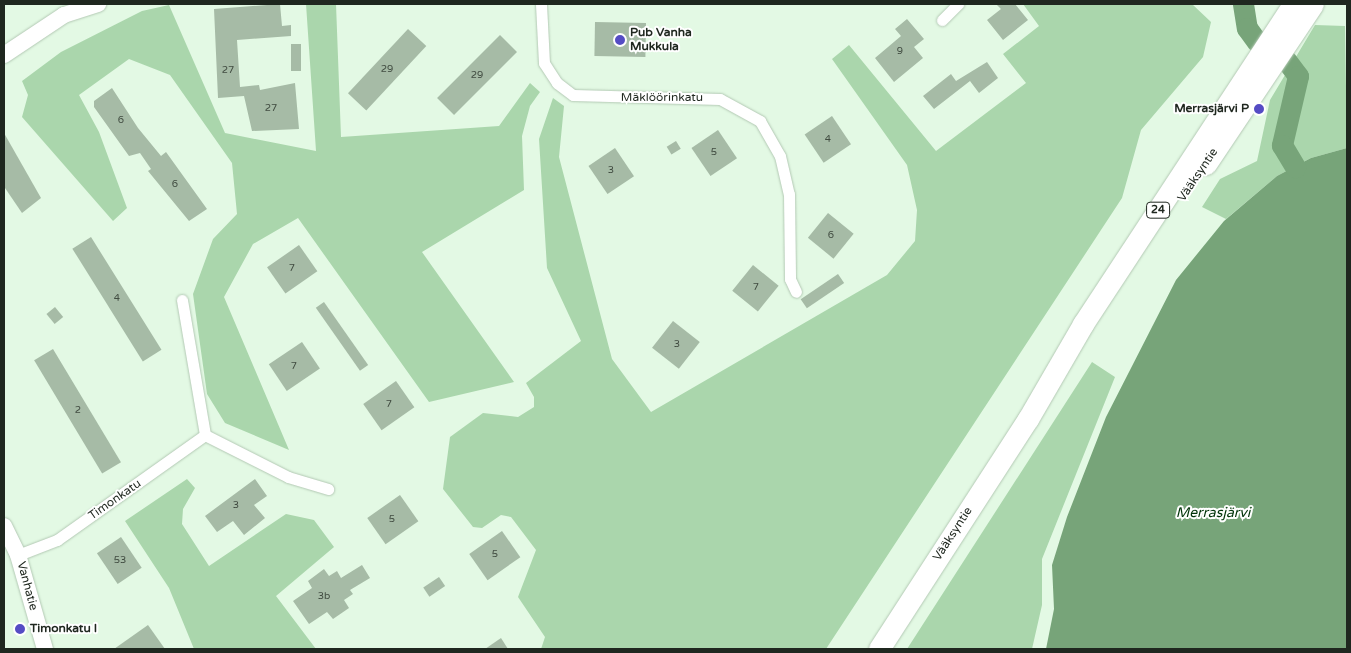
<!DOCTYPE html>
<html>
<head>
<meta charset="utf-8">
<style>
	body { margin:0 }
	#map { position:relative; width:1351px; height:653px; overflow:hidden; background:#e3f9e4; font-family:"Varela Round",sans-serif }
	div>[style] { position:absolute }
	.green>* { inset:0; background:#aad6ac }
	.water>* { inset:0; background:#77a479 }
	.river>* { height:21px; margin:-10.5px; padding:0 10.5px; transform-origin:10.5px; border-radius:10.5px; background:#77a479 }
	.building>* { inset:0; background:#a6bba6; transform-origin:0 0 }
	.roads { filter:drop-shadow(0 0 1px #b3c9b4) drop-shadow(0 0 1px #b3c9b4) }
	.street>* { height:11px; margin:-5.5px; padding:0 5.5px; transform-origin:5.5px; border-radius:5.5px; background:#fff }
	.secondary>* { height:16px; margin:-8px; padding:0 8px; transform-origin:8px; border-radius:8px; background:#fff }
	.highway>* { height:21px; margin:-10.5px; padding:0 10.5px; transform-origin:10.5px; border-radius:10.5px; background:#fff }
	.dots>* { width:14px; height:14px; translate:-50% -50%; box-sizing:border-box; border:2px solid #fff; border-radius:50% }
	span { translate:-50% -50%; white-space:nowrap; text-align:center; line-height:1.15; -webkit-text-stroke:4px #fff; paint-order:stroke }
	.number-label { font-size:10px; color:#414c41 }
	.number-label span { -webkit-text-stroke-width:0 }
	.shield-label span { padding:1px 4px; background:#fff; border:1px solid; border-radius:4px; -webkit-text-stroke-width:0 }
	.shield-label { font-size:11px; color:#1f271f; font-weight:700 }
	.poi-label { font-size:12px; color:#1f271f; font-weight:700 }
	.left { translate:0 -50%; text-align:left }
	.right { translate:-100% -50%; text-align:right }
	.street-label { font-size:12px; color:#1f271f }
	.water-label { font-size:14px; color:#003409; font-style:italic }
	.frame { position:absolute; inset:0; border:5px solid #1f271f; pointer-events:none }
</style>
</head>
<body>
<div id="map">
	<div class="green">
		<div style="clip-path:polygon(306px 4px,336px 4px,341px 137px,499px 126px,530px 83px,540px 92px,530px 106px,522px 136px,524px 190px,422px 252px,514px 382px,429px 402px,298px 218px,253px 244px,224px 297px,289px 450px,225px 423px,207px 394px,193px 294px,213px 239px,237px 214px,232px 163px,170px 75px,129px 59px,79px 95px,99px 132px,127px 208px,113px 221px,22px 117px,28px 95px,22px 81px,61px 52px,142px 11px,169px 5px,225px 133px,316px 151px)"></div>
		<div style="clip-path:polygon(1023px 4px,1192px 4px,1211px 22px,1203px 57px,1141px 130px,1122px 198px,826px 649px,541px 649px,545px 637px,518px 597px,536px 550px,511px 517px,501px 515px,482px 528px,473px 527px,443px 489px,450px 437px,483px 413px,518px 417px,534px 407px,534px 397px,526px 383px,581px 341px,547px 268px,539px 139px,553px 98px,564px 106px,559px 157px,612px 359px,651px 412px,887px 275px,915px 241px,917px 210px,907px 165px,832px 59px,849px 45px,936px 151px,1026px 83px,1003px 54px,1039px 26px)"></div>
		<div style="clip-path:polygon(1315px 25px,1345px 26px,1347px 148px,1311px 158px,1277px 176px,1226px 219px,1202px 207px,1220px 179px,1257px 161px,1270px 100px)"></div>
		<div style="clip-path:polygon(1092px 362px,1115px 377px,1042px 559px,1042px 605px,1032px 649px,907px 649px)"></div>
		<div style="clip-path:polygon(187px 479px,195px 488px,183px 509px,182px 524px,209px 566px,286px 514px,314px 520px,334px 547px,276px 596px,316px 649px,194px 649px,169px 588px,125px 521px)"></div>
	</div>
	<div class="water">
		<div style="clip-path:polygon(1347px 148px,1347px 649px,1046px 649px,1054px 609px,1052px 565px,1067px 517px,1106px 417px,1176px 280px,1224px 221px,1277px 176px,1311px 158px)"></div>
	</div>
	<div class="river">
		<div style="left:1243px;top:4px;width:24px;rotate:81deg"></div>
		<div style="left:1247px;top:28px;width:17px;rotate:54deg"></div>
		<div style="left:1286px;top:60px;width:20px;rotate:53deg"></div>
		<div style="left:1298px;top:76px;width:71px;rotate:103.1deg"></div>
		<div style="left:1282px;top:145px;width:26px;rotate:59deg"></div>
	</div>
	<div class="building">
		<div style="clip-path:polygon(280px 4px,282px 26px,291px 25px,291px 36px,237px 40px,240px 87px,259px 85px,260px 90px,295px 83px,299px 129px,252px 131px,244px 96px,218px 98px,214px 9px)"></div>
		<div style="clip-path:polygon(996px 4px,1015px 4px,1028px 20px,1003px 40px,987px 20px,1001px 9px)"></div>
		<div style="clip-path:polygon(907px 19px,924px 39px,914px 47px,923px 58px,894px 82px,875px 58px,901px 36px,895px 29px)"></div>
		<div style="left:595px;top:22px;width:51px;height:34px;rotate:1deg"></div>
		<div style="left:408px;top:29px;width:25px;height:88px;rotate:43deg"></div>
		<div style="left:500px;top:35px;width:24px;height:89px;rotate:45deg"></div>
		<div style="left:291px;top:44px;width:10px;height:27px"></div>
		<div style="clip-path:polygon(987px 62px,998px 78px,979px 93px,970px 81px,934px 109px,923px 96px,951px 74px,956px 81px)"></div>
		<div style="clip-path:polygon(112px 88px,138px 128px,161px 156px,166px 152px,207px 209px,189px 221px,148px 171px,151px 169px,140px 153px,129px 156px,94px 107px,94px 101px)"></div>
		<div style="left:832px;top:116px;width:34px;height:33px;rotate:56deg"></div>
		<div style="left:718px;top:130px;width:34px;height:32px;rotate:56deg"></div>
		<div style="clip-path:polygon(4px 133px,41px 198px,22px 213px,5px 188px)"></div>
		<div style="left:676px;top:141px;width:9px;height:11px;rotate:58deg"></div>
		<div style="left:615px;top:148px;width:34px;height:32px;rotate:56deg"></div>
		<div style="left:828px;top:213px;width:33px;height:32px;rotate:39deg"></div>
		<div style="left:91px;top:237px;width:133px;height:22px;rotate:58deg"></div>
		<div style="left:299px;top:245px;width:32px;height:39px;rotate:55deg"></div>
		<div style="left:753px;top:265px;width:33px;height:33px;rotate:39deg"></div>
		<div style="left:838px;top:274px;width:11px;height:45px;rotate:56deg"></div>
		<div style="left:324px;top:302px;width:77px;height:10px;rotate:55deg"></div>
		<div style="left:55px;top:307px;width:13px;height:11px;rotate:51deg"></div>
		<div style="left:673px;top:321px;width:34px;height:34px;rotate:38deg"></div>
		<div style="left:302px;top:342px;width:32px;height:40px;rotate:56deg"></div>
		<div style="left:53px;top:349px;width:132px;height:22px;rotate:59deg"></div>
		<div style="left:396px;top:381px;width:32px;height:40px;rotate:55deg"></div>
		<div style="clip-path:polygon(255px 479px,267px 496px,254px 505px,265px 518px,244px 535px,233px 521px,217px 532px,205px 516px)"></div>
		<div style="left:400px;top:495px;width:32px;height:40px;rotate:55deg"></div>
		<div style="left:502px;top:531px;width:32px;height:40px;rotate:55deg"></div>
		<div style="left:121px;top:537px;width:37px;height:29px;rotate:56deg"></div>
		<div style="clip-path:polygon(362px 565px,370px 578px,350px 590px,353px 594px,344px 600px,349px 608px,333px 619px,327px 612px,309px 624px,293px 601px,312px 588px,308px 581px,324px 569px,329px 576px,337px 571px,341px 578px)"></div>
		<div style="left:439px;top:577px;width:11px;height:19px;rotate:56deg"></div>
		<div style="clip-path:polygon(148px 625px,165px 649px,114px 649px)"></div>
		<div style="clip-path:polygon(501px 638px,508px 649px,485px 649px)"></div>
	</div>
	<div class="roads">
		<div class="street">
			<div style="left:541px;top:4px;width:59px;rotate:87.1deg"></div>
			<div style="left:544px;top:63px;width:24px;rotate:57deg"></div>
			<div style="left:557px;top:83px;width:20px;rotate:37deg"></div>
			<div style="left:573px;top:95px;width:147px;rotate:1.6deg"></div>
			<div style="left:720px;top:99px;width:46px;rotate:28.8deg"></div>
			<div style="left:760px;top:121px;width:40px;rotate:60.3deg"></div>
			<div style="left:780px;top:156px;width:39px;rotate:77deg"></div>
			<div style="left:789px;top:194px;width:85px;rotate:89.3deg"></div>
			<div style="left:790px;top:279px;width:14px;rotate:65deg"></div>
			<div style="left:942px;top:20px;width:23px;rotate:-45deg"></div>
			<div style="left:182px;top:300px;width:137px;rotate:80.3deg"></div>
			<div style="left:18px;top:555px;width:42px;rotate:-21deg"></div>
			<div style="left:57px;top:540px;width:181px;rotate:-35.4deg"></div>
			<div style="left:205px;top:435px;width:93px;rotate:26.8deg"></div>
			<div style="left:288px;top:477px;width:42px;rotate:16.7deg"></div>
		</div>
		<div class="secondary">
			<div style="left:4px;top:55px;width:72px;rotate:-33.7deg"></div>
			<div style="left:64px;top:15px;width:36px;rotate:-18deg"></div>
			<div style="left:4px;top:526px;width:32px;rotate:64deg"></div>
			<div style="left:18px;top:555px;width:98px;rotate:74deg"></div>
		</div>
		<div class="highway">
			<div style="left:1206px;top:164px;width:192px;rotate:-56.2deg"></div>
			<div style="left:879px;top:649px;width:274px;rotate:-57.1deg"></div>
			<div style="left:1028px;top:419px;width:110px;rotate:-59.9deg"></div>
			<div style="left:1083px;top:324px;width:383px;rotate:-56.7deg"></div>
		</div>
	</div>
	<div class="dots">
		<div style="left:620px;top:40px;background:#554cc4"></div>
		<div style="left:1259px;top:109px;background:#554cc4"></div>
		<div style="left:20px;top:629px;background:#554cc4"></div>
	</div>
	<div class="number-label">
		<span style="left:900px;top:52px">9</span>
		<span style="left:387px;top:70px">29</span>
		<span style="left:228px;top:71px">27</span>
		<span style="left:477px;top:76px">29</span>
		<span style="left:271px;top:109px">27</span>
		<span style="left:121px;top:121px">6</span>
		<span style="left:828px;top:140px">4</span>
		<span style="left:714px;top:153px">5</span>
		<span style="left:611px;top:171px">3</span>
		<span style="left:175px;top:185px">6</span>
		<span style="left:831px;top:236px">6</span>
		<span style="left:292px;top:269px">7</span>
		<span style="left:756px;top:288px">7</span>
		<span style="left:117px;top:299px">4</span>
		<span style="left:677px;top:345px">3</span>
		<span style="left:294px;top:367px">7</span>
		<span style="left:389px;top:405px">7</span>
		<span style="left:78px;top:411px">2</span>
		<span style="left:236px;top:506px">3</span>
		<span style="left:392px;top:520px">5</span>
		<span style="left:495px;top:555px">5</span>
		<span style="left:120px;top:561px">53</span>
		<span style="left:324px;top:597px">3b</span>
	</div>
	<div class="shield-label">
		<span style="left:1158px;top:210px">24</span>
	</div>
	<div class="poi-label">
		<span class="left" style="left:630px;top:40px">Pub Vanha<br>Mukkula</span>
		<span class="right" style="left:1249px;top:109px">Merrasjärvi P</span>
		<span class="left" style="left:30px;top:629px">Timonkatu I</span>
	</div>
	<div class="street-label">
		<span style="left:662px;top:98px">Mäklöörinkatu</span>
		<span style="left:1198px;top:175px;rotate:-56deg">Vääksyntie</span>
		<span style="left:115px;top:500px;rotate:-35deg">Timonkatu</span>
		<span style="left:953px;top:534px;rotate:-57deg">Vääksyntie</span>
		<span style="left:27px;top:586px;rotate:75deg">Vanhatie</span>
	</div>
	<div class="water-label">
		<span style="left:1213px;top:513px">Merrasjärvi</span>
	</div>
	<div class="frame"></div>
</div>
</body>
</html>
